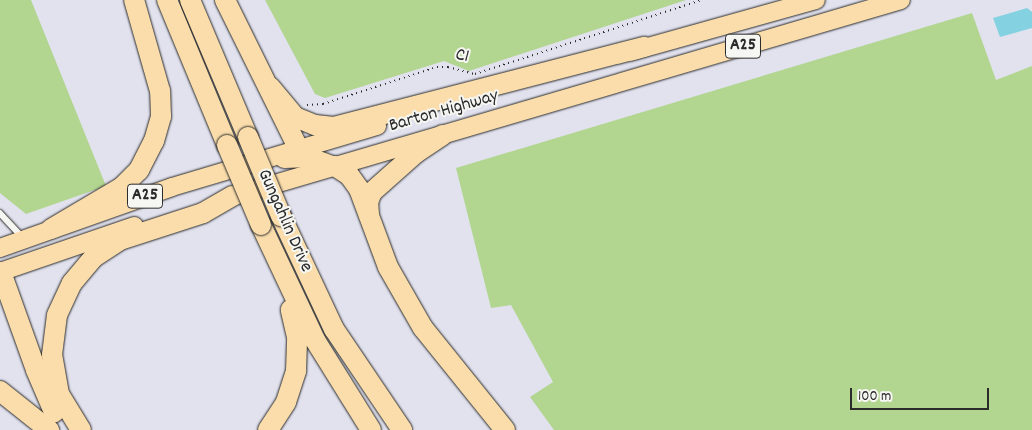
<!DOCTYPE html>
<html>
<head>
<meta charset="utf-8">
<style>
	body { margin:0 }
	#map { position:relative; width:1032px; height:430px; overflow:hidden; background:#e1e2ee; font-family:Dekko,sans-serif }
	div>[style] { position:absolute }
	.green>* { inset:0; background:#b2d590 }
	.water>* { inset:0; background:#84d2e1 }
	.path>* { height:2px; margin-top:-1px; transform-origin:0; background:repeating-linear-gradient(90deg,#2b2b2b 0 1px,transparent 0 5px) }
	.roads { filter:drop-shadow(0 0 1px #2b2b2b) drop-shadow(0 0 1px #2b2b2b) }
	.service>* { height:5.5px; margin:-2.75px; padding:0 2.75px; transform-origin:2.75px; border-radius:2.75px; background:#f6f6f2 }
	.trunk>* { height:18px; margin:-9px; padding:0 9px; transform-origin:9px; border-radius:9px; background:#faddab }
	.motorway>* { height:20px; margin:-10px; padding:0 10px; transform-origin:10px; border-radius:10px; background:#faddab }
	.bridges { filter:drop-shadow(0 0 1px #2b2b2b) drop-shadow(0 0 1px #2b2b2b) }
	.motorway-bridge>* { height:20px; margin:-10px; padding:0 10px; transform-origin:10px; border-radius:10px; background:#faddab }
	span { translate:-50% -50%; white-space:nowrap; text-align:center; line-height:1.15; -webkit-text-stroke:4px #f6f6f2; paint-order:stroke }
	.shield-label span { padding:1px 4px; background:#f6f6f2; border:1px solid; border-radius:4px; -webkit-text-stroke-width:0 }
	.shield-label { font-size:18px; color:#2b2b2b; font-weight:700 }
	.street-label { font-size:19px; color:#2b2b2b }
	.scale { position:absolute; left:850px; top:388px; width:139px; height:22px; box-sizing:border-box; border:2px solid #2b2b2b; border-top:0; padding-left:6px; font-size:15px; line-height:18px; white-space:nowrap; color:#2b2b2b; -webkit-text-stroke:4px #f6f6f2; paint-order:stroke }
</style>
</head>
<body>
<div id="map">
	<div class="green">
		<div style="clip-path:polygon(0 0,31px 0,106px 186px,26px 214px,0 193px)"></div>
		<div style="clip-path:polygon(265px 0,686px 0,469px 71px,444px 61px,325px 98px,315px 94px)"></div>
		<div style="clip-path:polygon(972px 13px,996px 80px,1032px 66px,1032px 430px,554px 430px,530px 397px,553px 382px,511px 305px,491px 308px,456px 168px)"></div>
	</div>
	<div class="water">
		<div style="clip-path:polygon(1027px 8px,1032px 12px,1032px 28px,1000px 37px,993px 18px)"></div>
	</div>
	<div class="path">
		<div style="left:307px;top:105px;width:16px;rotate:-4deg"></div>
		<div style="left:323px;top:104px;width:120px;rotate:-18deg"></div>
		<div style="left:437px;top:67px;width:11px"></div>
		<div style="left:448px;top:67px;width:28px;rotate:15deg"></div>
		<div style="left:475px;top:74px;width:239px;rotate:-18.1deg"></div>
	</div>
	<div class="roads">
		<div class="service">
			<div style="left:0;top:213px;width:34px;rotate:47deg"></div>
		</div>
		<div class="trunk">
			<div style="left:630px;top:52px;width:193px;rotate:-15.6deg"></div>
			<div style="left:284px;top:159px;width:29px;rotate:-2deg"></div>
			<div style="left:313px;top:158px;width:23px;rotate:20deg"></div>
			<div style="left:234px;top:196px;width:695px;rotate:-16.38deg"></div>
			<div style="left:0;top:248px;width:182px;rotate:-19.5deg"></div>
			<div style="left:172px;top:187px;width:214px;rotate:-16.6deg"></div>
			<div style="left:0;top:272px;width:142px;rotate:-18.9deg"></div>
		</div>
		<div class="motorway">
			<div style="left:167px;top:0;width:157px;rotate:67.5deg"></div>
			<div style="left:190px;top:0;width:149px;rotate:67.1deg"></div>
			<div style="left:225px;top:0;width:165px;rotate:63.7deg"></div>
			<div style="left:270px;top:87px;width:39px;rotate:50deg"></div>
			<div style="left:295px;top:117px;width:22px;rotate:22deg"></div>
			<div style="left:315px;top:125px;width:19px;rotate:6deg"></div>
			<div style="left:334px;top:127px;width:320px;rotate:-14.5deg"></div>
			<div style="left:335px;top:166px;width:17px;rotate:33deg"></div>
			<div style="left:349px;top:175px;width:17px;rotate:54deg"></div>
			<div style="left:359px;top:189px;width:83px;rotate:69.6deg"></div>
			<div style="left:388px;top:267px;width:70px;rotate:60.2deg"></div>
			<div style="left:423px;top:328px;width:131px;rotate:51.2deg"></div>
			<div style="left:369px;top:215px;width:13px;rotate:-94deg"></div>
			<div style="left:368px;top:202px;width:11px;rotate:-68deg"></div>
			<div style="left:372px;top:192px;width:59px;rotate:-41.6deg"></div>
			<div style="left:416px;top:153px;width:32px;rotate:-34deg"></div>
			<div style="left:281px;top:216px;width:125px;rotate:64.9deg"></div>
			<div style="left:334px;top:329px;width:122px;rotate:56deg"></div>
			<div style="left:261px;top:225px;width:127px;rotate:64.8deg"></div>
			<div style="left:315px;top:340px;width:106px;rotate:58.1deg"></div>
			<div style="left:51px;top:229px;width:82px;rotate:-30.6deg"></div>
			<div style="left:122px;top:187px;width:24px;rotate:-45deg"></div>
			<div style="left:139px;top:170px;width:33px;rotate:-63deg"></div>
			<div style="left:154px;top:141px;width:26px;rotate:-74deg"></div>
			<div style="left:161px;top:116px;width:25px;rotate:-92deg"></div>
			<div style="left:160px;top:91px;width:95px;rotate:-105.9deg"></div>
			<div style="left:1px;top:272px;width:104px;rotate:70.3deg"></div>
			<div style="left:36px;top:370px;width:46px;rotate:66.8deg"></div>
			<div style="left:0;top:391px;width:63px;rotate:38.5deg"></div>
			<div style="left:81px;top:430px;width:42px;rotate:-121.4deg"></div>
			<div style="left:59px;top:394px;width:40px;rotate:-100deg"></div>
			<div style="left:52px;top:355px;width:40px;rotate:-82.9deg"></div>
			<div style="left:57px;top:315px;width:35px;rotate:-65deg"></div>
			<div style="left:72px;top:283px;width:34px;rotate:-50deg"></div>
			<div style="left:94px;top:257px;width:31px;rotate:-33deg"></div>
			<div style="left:120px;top:240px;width:87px;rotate:-18deg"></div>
			<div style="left:203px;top:213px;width:34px;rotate:-30deg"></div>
			<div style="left:268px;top:430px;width:33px;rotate:-57deg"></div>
			<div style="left:286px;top:402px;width:33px;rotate:-72deg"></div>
			<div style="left:296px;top:371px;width:34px;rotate:-88deg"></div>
			<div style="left:297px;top:337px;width:28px;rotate:-103deg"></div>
		</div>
	</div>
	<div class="bridges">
		<div class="motorway-bridge">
			<div style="left:248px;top:137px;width:86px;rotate:67.3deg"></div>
			<div style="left:227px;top:145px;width:87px;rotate:67deg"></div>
		</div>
	</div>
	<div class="shield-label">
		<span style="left:743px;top:46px">A25</span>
		<span style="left:145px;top:196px">A25</span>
	</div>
	<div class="street-label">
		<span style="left:462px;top:57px;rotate:13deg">C1</span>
		<span style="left:444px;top:112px;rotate:-16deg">Barton Highway</span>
		<span style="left:284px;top:221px;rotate:66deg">Gungahlin Drive</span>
	</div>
	<div class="scale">100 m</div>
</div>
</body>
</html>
